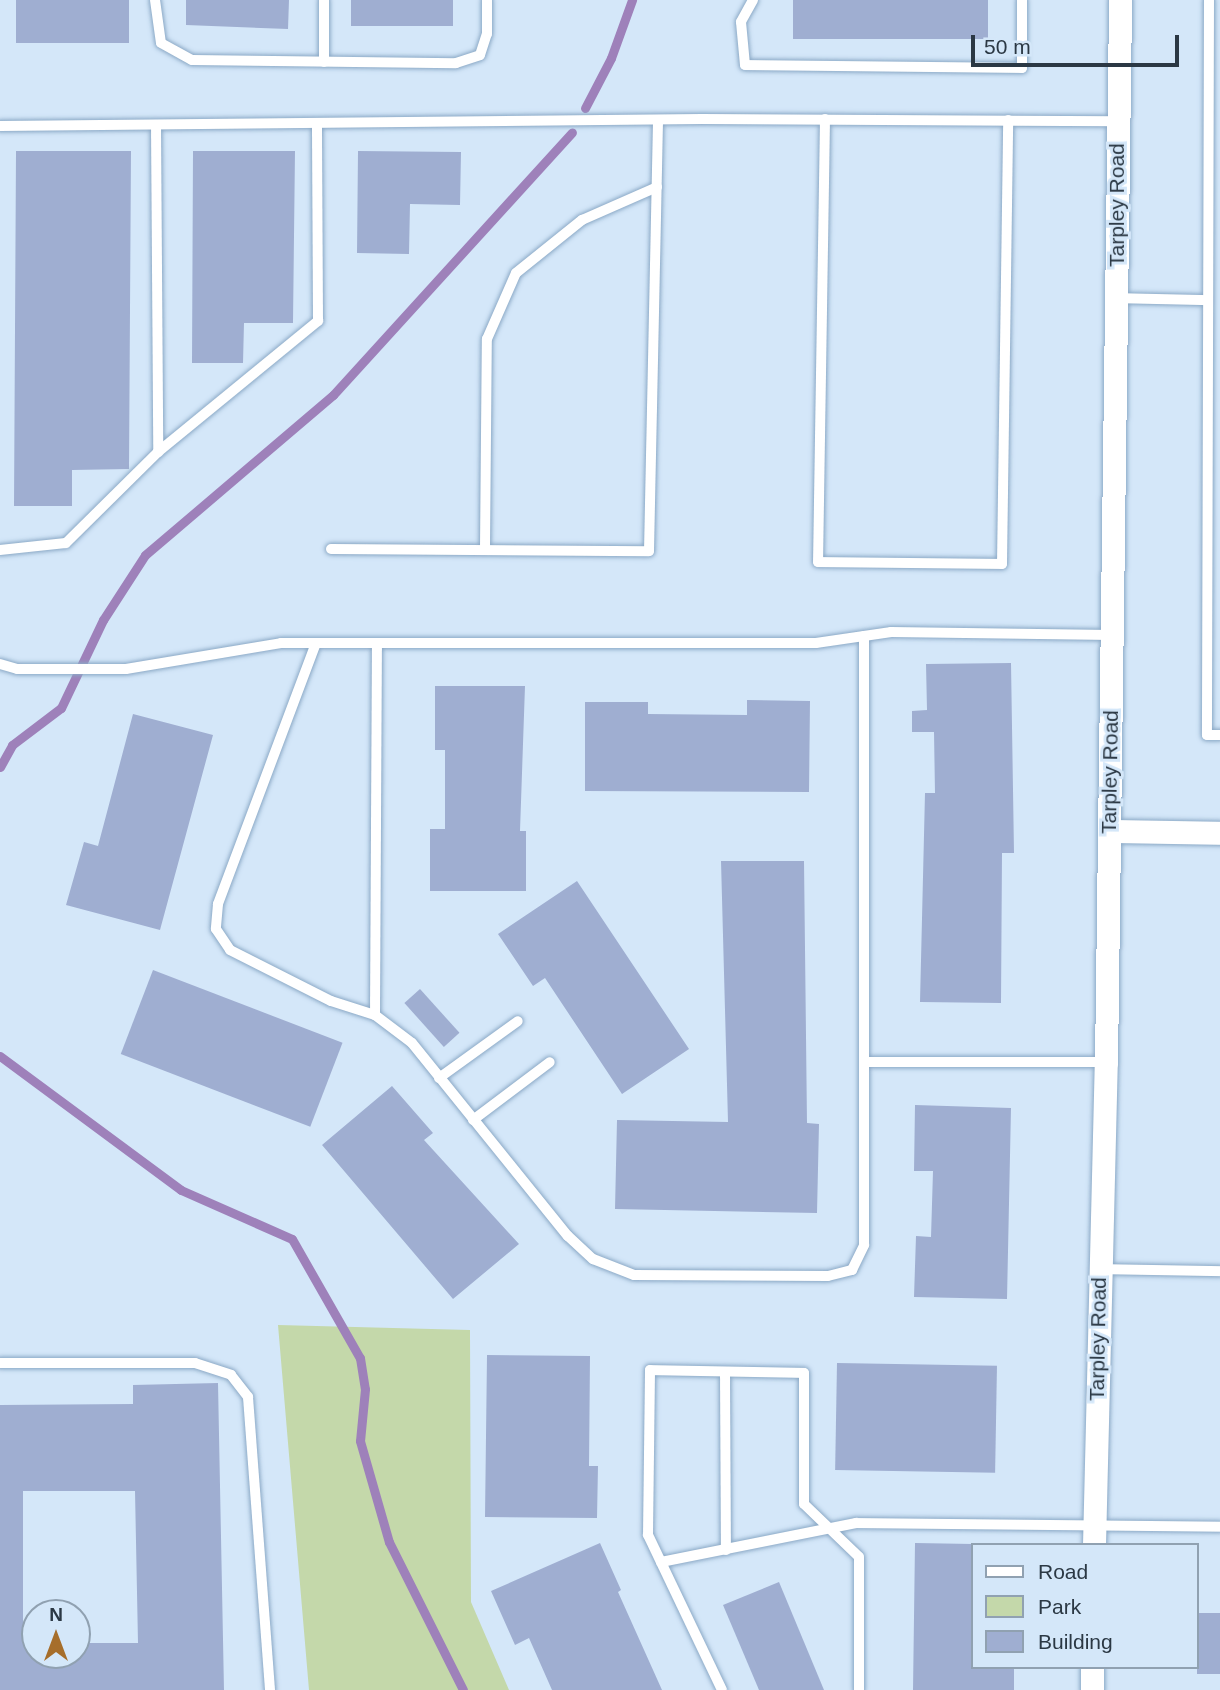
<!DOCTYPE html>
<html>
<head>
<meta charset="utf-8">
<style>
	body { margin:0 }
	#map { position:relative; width:1220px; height:1690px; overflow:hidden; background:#d4e7f9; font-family:Arial,sans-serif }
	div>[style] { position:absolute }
	.green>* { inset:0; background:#c4d8aa }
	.stream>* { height:9px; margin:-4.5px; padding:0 4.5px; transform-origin:4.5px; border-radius:4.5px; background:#9e81ba }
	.building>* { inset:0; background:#9faed1; transform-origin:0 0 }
	.roads { filter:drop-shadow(0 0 2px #8ba9c6) drop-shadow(0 0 2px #8ba9c6) }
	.service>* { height:10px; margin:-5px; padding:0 5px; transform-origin:5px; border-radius:5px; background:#fff }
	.minor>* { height:23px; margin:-11.5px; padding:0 11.5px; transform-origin:11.5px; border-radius:11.5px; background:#fff }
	span { translate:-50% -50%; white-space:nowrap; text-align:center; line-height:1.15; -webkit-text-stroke:6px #d4e7f9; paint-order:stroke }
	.street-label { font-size:21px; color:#2b3844 }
	.legend { position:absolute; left:971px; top:1543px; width:228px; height:126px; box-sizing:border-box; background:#d4e7f9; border:2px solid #90a1b1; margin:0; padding:9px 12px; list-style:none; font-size:21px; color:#2b3844 }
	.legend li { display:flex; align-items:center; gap:14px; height:35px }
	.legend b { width:35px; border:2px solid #90a1b1 }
	.north { position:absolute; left:21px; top:1599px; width:70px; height:70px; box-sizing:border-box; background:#d4e7f9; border:2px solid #90a1b1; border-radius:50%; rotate:0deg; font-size:19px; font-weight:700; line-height:28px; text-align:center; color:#2b3844 }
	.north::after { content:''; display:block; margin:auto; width:24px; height:32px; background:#a66e2b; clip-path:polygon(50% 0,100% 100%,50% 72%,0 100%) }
	.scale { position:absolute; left:971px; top:35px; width:208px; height:32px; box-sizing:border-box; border:4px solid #2b3844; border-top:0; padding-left:9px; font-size:21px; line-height:24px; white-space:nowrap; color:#2b3844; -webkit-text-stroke:5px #d4e7f9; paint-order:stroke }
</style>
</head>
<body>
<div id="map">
	<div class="green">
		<div style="clip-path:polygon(278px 1325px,470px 1330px,471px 1602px,509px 1690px,309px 1690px)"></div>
	</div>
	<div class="stream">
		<div style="left:585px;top:108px;width:56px;rotate:-62.5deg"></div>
		<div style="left:611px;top:58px;width:62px;rotate:-70.1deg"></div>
		<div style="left:0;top:767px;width:25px;rotate:-61deg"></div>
		<div style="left:12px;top:745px;width:61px;rotate:-37.1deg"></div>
		<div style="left:61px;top:708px;width:98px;rotate:-64.5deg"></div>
		<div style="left:103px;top:620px;width:77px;rotate:-57.1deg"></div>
		<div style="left:145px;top:555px;width:247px;rotate:-40.4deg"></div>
		<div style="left:333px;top:395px;width:355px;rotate:-47.7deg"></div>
		<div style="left:0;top:1056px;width:225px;rotate:36.5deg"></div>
		<div style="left:181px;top:1190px;width:121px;rotate:23.8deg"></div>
		<div style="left:292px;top:1239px;width:137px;rotate:60.3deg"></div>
		<div style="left:360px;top:1358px;width:31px;rotate:81deg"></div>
		<div style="left:365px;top:1389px;width:52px;rotate:95.5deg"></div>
		<div style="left:360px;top:1441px;width:105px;rotate:74deg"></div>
		<div style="left:389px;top:1542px;width:165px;rotate:63.4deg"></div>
	</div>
	<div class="building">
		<div style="left:16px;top:0;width:113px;height:43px"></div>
		<div style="clip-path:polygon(186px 0,289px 0,288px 29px,186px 25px)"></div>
		<div style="left:351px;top:0;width:102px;height:26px"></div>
		<div style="left:793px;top:0;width:195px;height:39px"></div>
		<div style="clip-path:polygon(16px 151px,131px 151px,129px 469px,72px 470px,72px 506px,14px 506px)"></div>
		<div style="clip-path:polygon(193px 151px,295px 151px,293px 323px,244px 323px,243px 363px,192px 363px)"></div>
		<div style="clip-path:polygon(358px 151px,461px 152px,460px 205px,410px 204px,409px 254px,357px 253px)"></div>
		<div style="clip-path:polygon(1011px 663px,1014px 853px,1002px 853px,1001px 1003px,920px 1002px,925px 793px,935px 793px,934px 732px,912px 732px,912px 711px,927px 710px,926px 664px)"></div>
		<div style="clip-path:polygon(435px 686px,525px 686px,520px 831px,526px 831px,526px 891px,430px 891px,430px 829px,445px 829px,445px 750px,435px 750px)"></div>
		<div style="clip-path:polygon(747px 700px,810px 701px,809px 792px,585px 791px,585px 702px,648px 702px,648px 714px,747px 715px)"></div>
		<div style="clip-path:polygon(133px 714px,213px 735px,160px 930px,66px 905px,84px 842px,98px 846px)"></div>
		<div style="clip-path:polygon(721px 861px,804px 861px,807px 1123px,819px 1124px,817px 1213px,615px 1209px,617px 1120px,728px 1122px)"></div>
		<div style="clip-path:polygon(577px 881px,689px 1049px,622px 1094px,545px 978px,533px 986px,498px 934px)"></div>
		<div style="left:153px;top:970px;width:203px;height:90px;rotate:21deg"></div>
		<div style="left:420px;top:989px;width:59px;height:21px;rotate:48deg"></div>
		<div style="clip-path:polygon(392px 1086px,433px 1133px,424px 1140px,519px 1244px,453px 1299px,322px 1145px)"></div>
		<div style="clip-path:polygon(915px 1105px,1011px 1108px,1007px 1299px,914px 1297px,916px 1236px,931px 1237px,933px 1171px,914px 1171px)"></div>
		<div style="clip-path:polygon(487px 1355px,590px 1356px,589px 1466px,598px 1466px,597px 1518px,485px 1517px)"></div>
		<div style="left:837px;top:1363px;width:160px;height:107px;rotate:1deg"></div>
		<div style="clip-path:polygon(evenodd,218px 1383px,224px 1690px,0 1690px,0 1405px,133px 1404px,133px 1385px,218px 1383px,23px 1491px,135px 1491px,138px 1643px,77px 1643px,77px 1655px,35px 1655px,35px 1643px,23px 1643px,23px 1491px)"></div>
		<div style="clip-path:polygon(600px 1543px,621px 1590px,618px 1592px,662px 1690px,552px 1690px,529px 1638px,515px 1645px,491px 1591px)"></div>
		<div style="clip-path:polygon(915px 1543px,973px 1544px,973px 1667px,1014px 1667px,1014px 1690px,913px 1690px)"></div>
		<div style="clip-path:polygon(779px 1582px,824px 1690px,759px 1690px,723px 1605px)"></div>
		<div style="left:1197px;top:1613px;width:23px;height:61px"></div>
	</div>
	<div class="roads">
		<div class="service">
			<div style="left:155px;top:0;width:43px;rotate:82.1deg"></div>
			<div style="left:161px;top:43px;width:35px;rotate:29deg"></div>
			<div style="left:192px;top:60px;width:264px;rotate:0.7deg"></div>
			<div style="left:456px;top:63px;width:25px;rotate:-18deg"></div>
			<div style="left:480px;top:55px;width:22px;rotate:-72deg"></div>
			<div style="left:487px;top:34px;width:34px;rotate:-90deg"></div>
			<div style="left:753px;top:0;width:25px;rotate:119deg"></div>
			<div style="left:741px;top:22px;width:43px;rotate:84.7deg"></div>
			<div style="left:745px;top:65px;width:277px;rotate:0.6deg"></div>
			<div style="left:1022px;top:68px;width:68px;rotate:-90deg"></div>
			<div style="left:1209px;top:0;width:735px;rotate:90.16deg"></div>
			<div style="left:1207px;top:735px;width:13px"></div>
			<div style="left:324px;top:62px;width:62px;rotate:-90deg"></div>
			<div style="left:825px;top:119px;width:443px;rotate:90.9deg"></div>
			<div style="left:818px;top:562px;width:184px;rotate:0.6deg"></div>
			<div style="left:1002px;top:564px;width:444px;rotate:-89.2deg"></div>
			<div style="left:156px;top:125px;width:327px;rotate:89.6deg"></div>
			<div style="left:0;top:126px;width:702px;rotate:-0.57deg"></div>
			<div style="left:702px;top:119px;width:416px;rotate:0.3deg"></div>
			<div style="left:1117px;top:298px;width:90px;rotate:1.3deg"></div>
			<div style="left:331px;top:549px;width:318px;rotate:0.4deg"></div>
			<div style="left:649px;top:551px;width:429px;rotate:-88.8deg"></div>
			<div style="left:485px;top:549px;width:210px;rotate:-89.5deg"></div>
			<div style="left:487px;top:339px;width:72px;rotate:-66.3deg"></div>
			<div style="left:516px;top:273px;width:85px;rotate:-38.8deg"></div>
			<div style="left:582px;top:220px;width:82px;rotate:-23.7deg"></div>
			<div style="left:0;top:550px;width:66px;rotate:-6.1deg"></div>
			<div style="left:66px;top:543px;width:129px;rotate:-44.7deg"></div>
			<div style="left:158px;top:452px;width:207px;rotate:-39.3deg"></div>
			<div style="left:318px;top:321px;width:197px;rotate:-90.3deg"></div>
			<div style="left:316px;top:643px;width:279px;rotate:110.6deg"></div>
			<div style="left:218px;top:904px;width:25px;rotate:95deg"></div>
			<div style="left:216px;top:929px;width:25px;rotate:56deg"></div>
			<div style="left:230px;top:950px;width:113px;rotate:26.8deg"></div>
			<div style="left:331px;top:1001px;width:46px;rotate:17.7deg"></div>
			<div style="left:375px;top:1015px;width:46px;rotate:37.1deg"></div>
			<div style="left:412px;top:1043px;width:248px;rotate:51.1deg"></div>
			<div style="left:568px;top:1236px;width:34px;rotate:43deg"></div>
			<div style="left:593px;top:1259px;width:44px;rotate:21.3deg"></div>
			<div style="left:634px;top:1275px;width:194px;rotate:0.3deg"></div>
			<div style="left:828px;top:1276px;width:25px;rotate:-14deg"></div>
			<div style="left:852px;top:1270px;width:28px;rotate:-64deg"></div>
			<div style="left:864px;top:1245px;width:609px;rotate:-90deg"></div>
			<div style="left:0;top:664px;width:18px;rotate:16deg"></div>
			<div style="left:17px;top:669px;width:109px"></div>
			<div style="left:126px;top:669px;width:157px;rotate:-9.5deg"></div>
			<div style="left:281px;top:643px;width:535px"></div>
			<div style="left:816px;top:643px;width:76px;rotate:-8.3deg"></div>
			<div style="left:891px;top:632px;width:221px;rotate:0.8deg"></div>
			<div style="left:375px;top:1015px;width:372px;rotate:-89.7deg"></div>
			<div style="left:864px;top:1062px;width:242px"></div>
			<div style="left:439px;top:1078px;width:97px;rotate:-35.8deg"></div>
			<div style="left:473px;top:1120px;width:96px;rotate:-37deg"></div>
			<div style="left:1100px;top:1269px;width:120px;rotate:1deg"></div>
			<div style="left:0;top:1363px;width:195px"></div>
			<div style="left:195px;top:1363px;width:38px;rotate:18deg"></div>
			<div style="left:231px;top:1375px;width:28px;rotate:52deg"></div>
			<div style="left:248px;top:1397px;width:294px;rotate:85.7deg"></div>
			<div style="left:725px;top:1372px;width:178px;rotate:89.7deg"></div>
			<div style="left:661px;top:1562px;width:199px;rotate:-11.3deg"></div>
			<div style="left:856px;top:1523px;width:364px;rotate:0.6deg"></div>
			<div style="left:722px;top:1690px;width:172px;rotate:-115.5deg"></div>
			<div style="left:648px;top:1535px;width:165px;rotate:-89.3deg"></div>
			<div style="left:650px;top:1370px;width:154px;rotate:1.1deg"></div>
			<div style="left:804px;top:1373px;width:131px;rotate:90deg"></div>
			<div style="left:804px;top:1504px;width:76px;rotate:43.9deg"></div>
			<div style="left:859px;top:1557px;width:133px;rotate:90deg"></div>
		</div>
		<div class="minor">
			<div style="left:1110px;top:831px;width:110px;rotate:1deg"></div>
			<div style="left:1094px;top:1545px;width:483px;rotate:-88.6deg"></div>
			<div style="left:1106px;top:1062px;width:1062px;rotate:-89.24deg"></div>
			<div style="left:1092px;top:1690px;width:23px;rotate:-90deg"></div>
		</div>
	</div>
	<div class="street-label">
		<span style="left:1117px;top:205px;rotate:-90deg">Tarpley Road</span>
		<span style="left:1110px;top:772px;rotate:-89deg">Tarpley Road</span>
		<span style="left:1098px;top:1339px;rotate:-89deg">Tarpley Road</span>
	</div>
	<ul class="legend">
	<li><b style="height:9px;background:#fff"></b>Road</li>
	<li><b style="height:19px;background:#c4d8aa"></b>Park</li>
	<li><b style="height:19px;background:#9faed1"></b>Building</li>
	</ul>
	<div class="north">N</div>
	<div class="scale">50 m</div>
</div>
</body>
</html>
